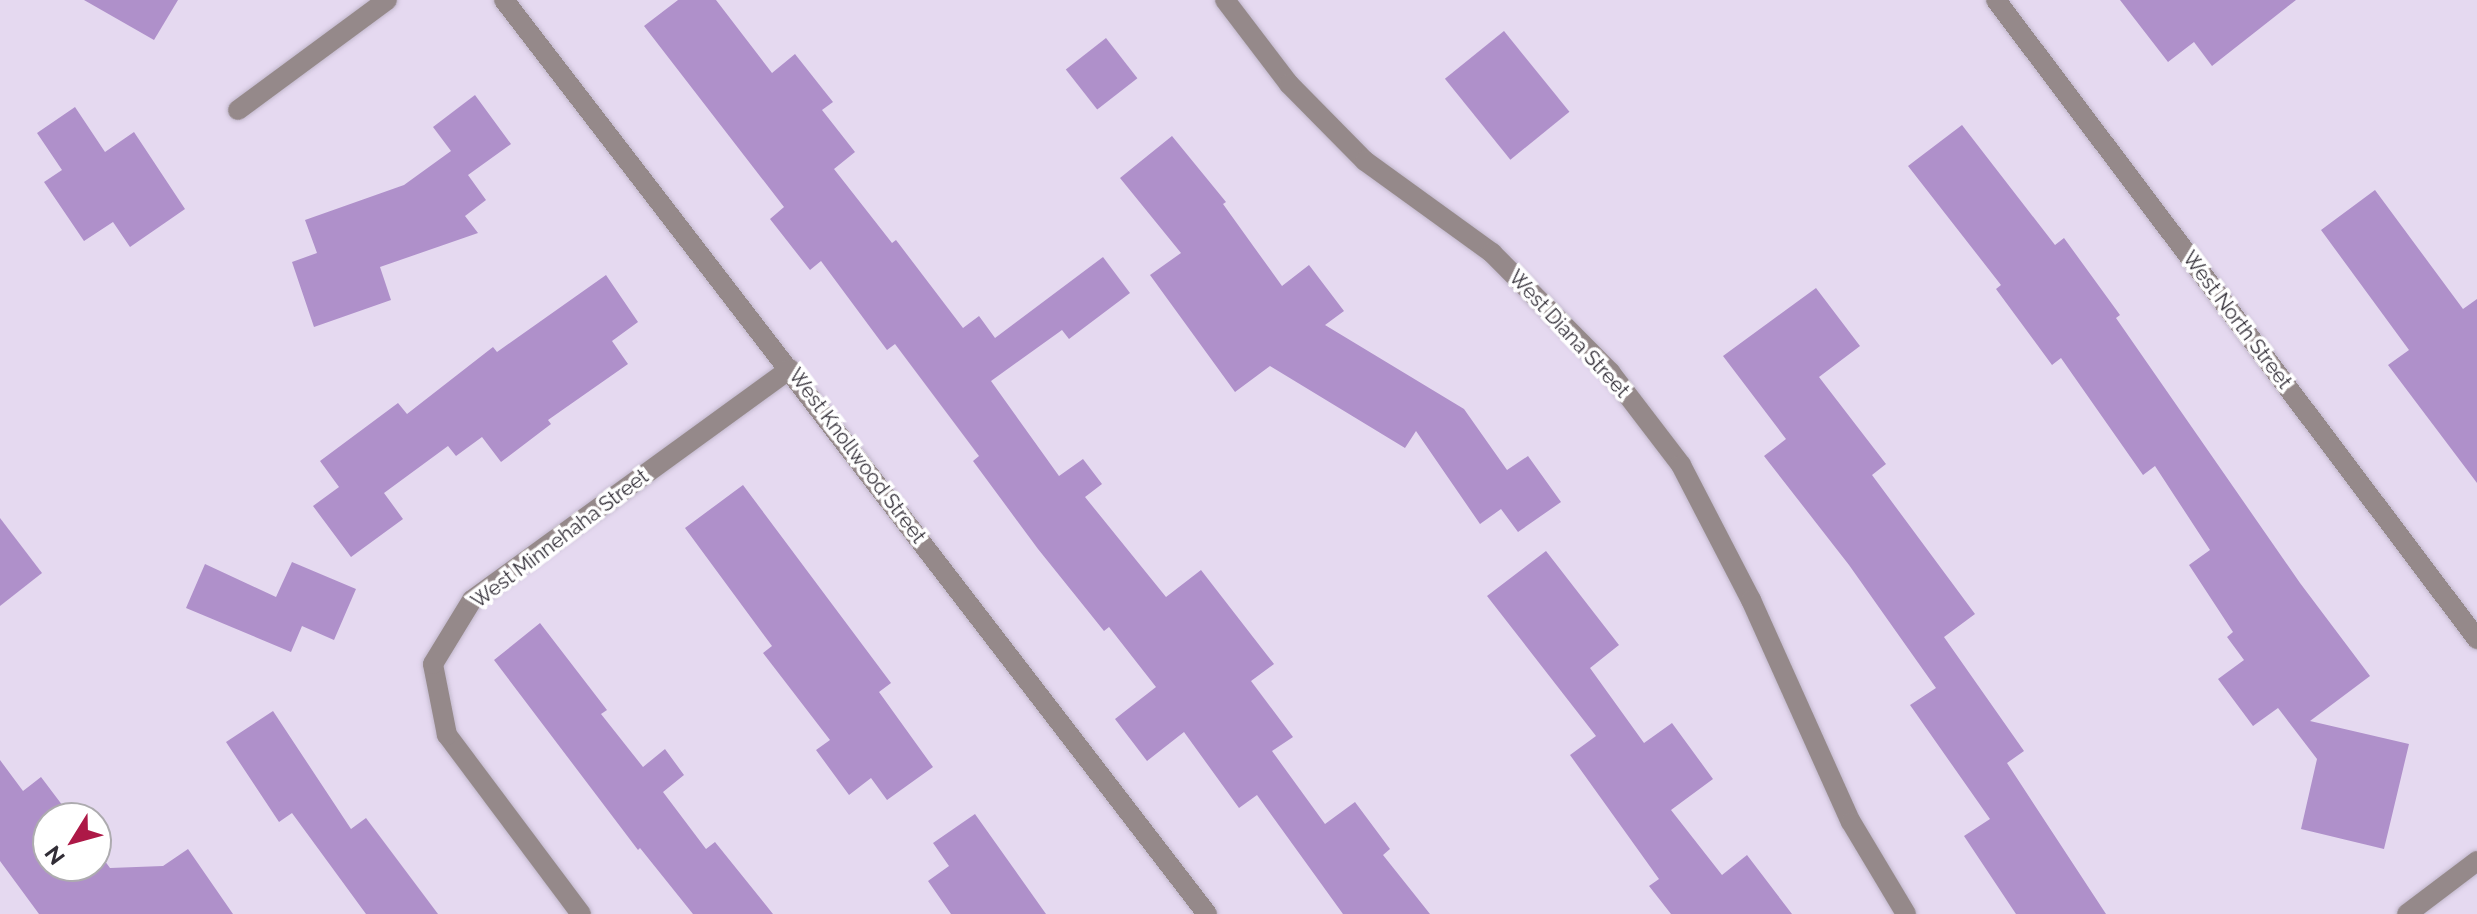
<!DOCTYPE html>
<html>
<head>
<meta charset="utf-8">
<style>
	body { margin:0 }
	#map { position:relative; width:2477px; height:914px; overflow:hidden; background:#e5d9f0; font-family:Raleway,sans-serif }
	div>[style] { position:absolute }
	.building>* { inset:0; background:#af90ca; transform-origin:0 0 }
	.roads { filter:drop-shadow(0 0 2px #c1b7cb) drop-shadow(0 0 2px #c1b7cb) }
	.minor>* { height:20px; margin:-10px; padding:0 10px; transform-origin:10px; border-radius:10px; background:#95898a }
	span { translate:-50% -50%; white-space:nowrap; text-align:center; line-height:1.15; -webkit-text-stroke:7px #fff; paint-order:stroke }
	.street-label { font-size:20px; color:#312d36 }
	.north { position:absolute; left:32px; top:802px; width:80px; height:80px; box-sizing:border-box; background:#fff; border:2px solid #adabaf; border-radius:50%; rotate:233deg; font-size:22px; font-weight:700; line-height:32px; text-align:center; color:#312d36 }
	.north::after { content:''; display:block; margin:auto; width:28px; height:36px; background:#ad1947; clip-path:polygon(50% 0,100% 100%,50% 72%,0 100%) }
</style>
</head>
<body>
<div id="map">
	<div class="building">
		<div style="clip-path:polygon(84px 0,178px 0,154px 40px)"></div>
		<div style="clip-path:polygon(678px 0,716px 0,772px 73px,795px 54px,833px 102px,822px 110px,855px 152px,834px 169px,892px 243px,896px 240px,963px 328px,979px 316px,995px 338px,1103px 257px,1130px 293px,1069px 339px,1062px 330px,991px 381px,1059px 476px,1083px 459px,1102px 484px,1085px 497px,1166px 597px,1201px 570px,1274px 664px,1251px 681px,1293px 737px,1272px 751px,1325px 824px,1355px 802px,1390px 849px,1383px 855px,1430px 914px,1343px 914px,1257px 795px,1239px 808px,1184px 732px,1147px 761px,1115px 719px,1156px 687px,1109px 627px,1104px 631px,1038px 549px,973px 461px,979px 456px,895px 344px,887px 350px,821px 261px,810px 270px,770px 219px,784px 207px,644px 26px)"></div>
		<div style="clip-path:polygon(2120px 0,2296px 0,2212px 66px,2194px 42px,2168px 62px)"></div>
		<div style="left:1504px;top:31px;width:104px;height:76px;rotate:51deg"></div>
		<div style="left:1106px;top:38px;width:51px;height:51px;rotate:52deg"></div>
		<div style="clip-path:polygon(475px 95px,511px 144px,468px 175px,486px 200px,465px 216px,478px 233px,380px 267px,391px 300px,314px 327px,292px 262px,317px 253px,305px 220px,404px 185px,451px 151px,433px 127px)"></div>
		<div style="clip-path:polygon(75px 107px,105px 152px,134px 132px,185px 209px,130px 247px,113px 222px,84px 241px,44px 182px,62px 170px,37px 133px)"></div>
		<div style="clip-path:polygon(1962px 125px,2055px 245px,2064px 238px,2120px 315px,2116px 318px,2300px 583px,2370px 676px,2310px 721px,2409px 744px,2384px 849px,2301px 829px,2317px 759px,2278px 708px,2253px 726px,2218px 679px,2244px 660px,2227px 637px,2233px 632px,2189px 565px,2210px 550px,2155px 466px,2143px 475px,2061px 358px,2052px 365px,1996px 289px,2001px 285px,1908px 166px)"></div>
		<div style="clip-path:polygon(1172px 136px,1226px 202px,1223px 204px,1282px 286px,1309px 265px,1344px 311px,1325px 325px,1464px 409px,1507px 470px,1528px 456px,1561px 502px,1518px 532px,1501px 509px,1480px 524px,1416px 431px,1405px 448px,1270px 366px,1235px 392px,1150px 275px,1181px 253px,1120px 178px)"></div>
		<div style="clip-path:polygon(2375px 190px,2463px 309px,2477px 299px,2477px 483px,2388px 365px,2409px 350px,2321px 230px)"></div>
		<div style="clip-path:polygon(606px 275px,638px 322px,612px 341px,628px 364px,548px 420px,551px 424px,501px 462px,482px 437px,456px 456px,448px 446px,384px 493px,403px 519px,351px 557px,313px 506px,339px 487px,320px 461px,398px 403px,407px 414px,493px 347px,497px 352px)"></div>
		<div style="clip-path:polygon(1816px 288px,1860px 346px,1819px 377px,1886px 464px,1872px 475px,1975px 614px,1944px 637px,2024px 751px,2007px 763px,2106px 914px,2016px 914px,1964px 836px,1990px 819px,1910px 705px,1936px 688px,1849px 565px,1764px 456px,1786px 439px,1723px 356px)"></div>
		<div style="clip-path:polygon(743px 485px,891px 683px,879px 692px,933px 767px,887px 800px,871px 778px,849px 795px,816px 750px,830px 740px,763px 653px,772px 646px,685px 528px)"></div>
		<div style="clip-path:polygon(0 518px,42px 573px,0 606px)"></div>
		<div style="clip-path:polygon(1546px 551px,1619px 645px,1590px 668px,1644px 743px,1672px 723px,1713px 779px,1671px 810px,1722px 875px,1747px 855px,1792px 914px,1671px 914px,1649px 886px,1659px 879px,1570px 755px,1596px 736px,1487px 596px)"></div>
		<div style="clip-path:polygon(292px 562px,356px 589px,334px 640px,302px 626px,291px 652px,186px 608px,205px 564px,276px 597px)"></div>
		<div style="clip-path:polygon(540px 623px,607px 710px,601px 714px,643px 767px,665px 749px,684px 775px,663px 792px,706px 849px,715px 842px,773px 914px,693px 914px,640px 848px,638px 850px,494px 660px)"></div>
		<div style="clip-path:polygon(273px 711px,351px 829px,366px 818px,438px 914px,366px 914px,292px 813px,279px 822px,226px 742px)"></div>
		<div style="clip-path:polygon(0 760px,23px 791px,41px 777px,72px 818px,48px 818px,48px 866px,96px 866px,96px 849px,110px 868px,163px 866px,188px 849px,233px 914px,39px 914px,0 861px)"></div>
		<div style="clip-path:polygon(975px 814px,1046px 914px,951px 914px,928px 881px,949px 866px,933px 843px)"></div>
	</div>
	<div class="roads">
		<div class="minor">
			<div style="left:504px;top:0;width:1153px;rotate:52.43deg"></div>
			<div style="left:1225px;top:0;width:106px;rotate:52.7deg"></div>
			<div style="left:1289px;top:84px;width:108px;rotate:45.4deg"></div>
			<div style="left:1365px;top:161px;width:157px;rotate:35.9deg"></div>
			<div style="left:1492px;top:253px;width:168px;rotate:45.2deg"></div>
			<div style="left:1610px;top:372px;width:117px;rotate:52.6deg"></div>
			<div style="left:1681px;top:465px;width:152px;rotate:62.6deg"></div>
			<div style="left:1751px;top:600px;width:243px;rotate:65.8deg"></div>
			<div style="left:1851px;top:822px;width:107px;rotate:59.1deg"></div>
			<div style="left:1996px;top:0;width:800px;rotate:53.03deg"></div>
			<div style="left:238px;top:110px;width:185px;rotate:-36.4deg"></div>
			<div style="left:581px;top:914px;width:224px;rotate:-126.8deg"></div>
			<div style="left:447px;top:735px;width:72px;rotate:-101.2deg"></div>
			<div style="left:433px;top:664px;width:75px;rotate:-58.6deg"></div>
			<div style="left:472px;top:600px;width:393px;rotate:-36deg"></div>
			<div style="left:2407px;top:914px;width:88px;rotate:-37.1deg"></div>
		</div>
	</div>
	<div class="street-label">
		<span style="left:2237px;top:320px;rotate:53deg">West North Street</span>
		<span style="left:1569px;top:334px;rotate:47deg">West Diana Street</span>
		<span style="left:857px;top:456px;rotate:53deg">West Knollwood Street</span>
		<span style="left:560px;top:539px;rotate:-37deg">West Minnehaha Street</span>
	</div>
	<div class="north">N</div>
</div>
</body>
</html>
